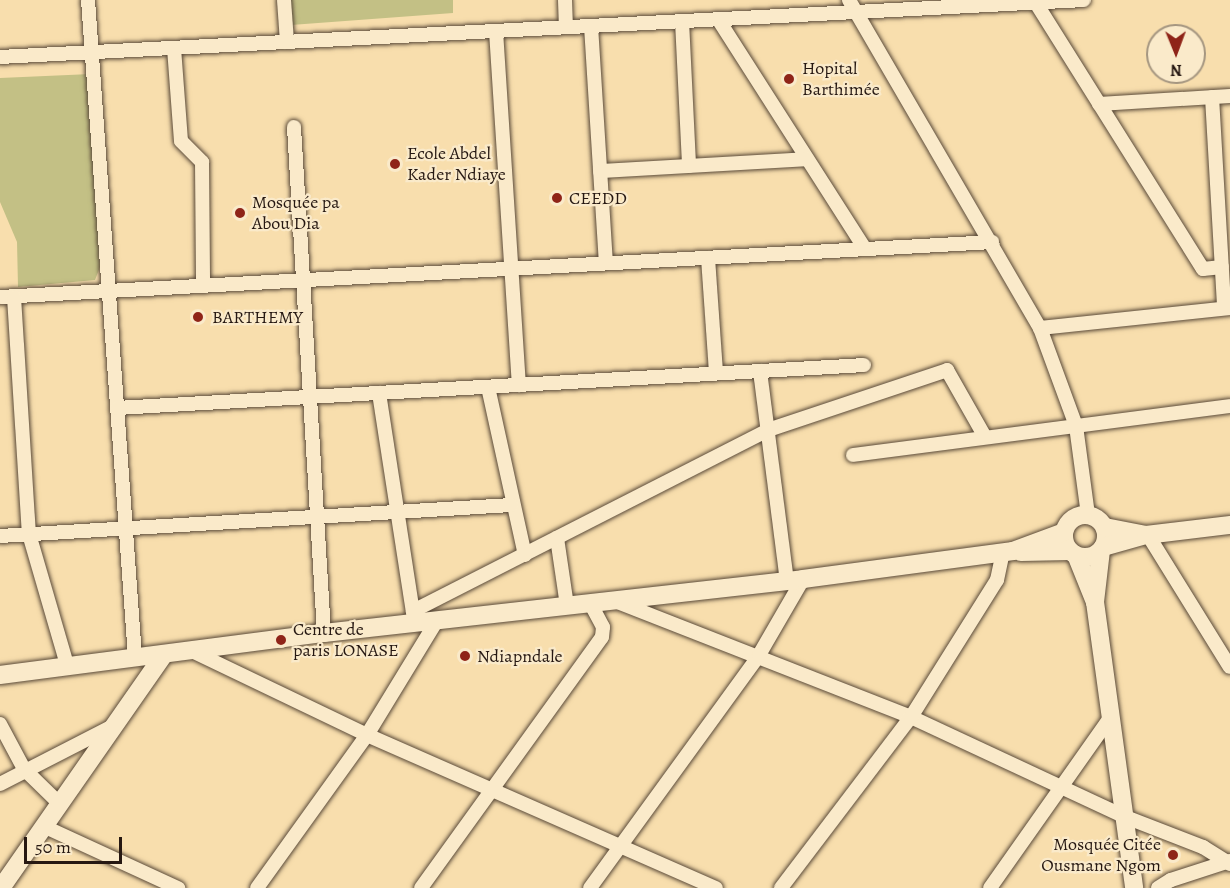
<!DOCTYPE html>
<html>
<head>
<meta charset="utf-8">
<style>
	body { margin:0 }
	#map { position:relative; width:1230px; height:888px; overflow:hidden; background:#f8dead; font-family:Alegreya,serif }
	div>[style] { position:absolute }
	.green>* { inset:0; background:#c3c085 }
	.roads { filter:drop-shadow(0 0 2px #5a4a39) drop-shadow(0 0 2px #5a4a39) }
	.street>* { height:14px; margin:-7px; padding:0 7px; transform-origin:7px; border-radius:7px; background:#faeaca }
	.secondary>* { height:18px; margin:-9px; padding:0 9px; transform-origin:9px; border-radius:9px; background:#faeaca }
	.secondary>.ring { margin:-9px; padding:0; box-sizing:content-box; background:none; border:18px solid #faeaca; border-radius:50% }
	.dots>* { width:16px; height:16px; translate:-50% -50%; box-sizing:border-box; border:3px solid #faeaca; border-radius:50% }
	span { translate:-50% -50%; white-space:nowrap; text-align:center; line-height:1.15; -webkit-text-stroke:4.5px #faeaca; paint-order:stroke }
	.poi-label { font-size:18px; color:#261812 }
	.left { translate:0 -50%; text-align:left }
	.right { translate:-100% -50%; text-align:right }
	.north { position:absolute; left:1146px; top:24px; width:60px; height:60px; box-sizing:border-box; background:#faeaca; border:2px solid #a59680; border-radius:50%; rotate:179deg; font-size:16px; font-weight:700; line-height:24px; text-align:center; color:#261812 }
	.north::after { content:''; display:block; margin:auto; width:21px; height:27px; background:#8f2418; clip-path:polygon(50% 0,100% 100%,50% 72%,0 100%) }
	.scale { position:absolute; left:24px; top:837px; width:98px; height:27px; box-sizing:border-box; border:3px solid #261812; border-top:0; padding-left:8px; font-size:18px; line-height:21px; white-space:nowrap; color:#261812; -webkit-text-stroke:4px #faeaca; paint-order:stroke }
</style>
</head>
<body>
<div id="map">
	<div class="green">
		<div style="clip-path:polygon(289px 0,453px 0,453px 13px,291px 25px)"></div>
		<div style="clip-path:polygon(91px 74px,100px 267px,95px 280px,18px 287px,17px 242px,0 202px,0 78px)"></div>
	</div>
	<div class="roads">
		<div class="street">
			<div style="left:88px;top:0;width:660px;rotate:85.91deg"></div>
			<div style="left:284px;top:0;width:42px;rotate:85.9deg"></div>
			<div style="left:565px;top:0;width:27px;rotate:88deg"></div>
			<div style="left:849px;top:0;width:380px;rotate:59.8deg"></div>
			<div style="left:1040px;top:328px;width:104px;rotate:69.8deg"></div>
			<div style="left:1076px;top:426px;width:90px;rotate:82.3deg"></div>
			<div style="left:1036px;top:3px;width:314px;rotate:57.9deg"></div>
			<div style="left:1203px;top:269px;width:19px;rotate:-6deg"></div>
			<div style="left:718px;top:19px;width:273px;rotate:57.4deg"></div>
			<div style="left:682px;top:21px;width:145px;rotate:87.2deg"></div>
			<div style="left:591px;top:26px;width:237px;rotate:86.4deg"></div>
			<div style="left:496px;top:31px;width:355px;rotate:86.3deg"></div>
			<div style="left:174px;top:48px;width:93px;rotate:85.7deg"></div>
			<div style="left:181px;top:141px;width:30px;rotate:45deg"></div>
			<div style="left:202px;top:162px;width:124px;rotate:89.5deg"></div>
			<div style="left:0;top:57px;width:1085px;rotate:-3.01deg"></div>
			<div style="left:1212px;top:97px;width:211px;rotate:86.7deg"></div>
			<div style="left:1099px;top:104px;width:131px;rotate:-3.5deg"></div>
			<div style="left:294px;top:127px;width:507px;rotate:86.61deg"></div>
			<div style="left:600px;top:171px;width:207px;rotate:-3.3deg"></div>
			<div style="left:708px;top:258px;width:115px;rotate:86deg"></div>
			<div style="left:0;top:297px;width:994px;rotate:-3.17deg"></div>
			<div style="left:14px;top:297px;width:237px;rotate:86.4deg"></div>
			<div style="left:29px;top:534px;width:136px;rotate:73.8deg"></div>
			<div style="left:1040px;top:328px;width:191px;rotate:-6deg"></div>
			<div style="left:760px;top:371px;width:212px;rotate:82.7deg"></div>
			<div style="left:488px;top:387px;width:172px;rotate:77.6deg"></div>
			<div style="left:379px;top:393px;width:229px;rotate:81.2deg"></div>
			<div style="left:117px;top:408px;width:748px;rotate:-3.29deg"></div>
			<div style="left:853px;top:455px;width:380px;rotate:-7.4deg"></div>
			<div style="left:1148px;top:535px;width:155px;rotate:58.2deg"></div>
			<div style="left:0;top:536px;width:512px;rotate:-3.47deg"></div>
			<div style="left:557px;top:538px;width:69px;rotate:81.6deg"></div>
			<div style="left:615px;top:601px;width:318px;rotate:21.4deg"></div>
			<div style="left:911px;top:717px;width:234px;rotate:25deg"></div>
			<div style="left:1123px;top:816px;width:86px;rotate:21.2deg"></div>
			<div style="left:1203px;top:847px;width:32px;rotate:32deg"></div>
			<div style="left:413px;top:611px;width:398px;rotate:-27deg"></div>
			<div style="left:768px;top:430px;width:189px;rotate:-18.5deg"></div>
			<div style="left:947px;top:370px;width:77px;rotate:60.4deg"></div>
			<div style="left:194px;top:652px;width:192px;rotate:25.6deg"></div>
			<div style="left:367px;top:735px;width:381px;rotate:23.7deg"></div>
			<div style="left:0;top:724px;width:51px;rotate:61.9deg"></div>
			<div style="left:24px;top:769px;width:49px;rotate:44.2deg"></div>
			<div style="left:0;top:784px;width:127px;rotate:-27.2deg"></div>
			<div style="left:43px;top:826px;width:149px;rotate:24.7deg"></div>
			<div style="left:257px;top:888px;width:188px;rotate:-54.3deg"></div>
			<div style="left:367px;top:735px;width:132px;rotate:-58.6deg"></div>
			<div style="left:421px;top:888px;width:309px;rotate:-54.2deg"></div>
			<div style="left:602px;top:637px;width:10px;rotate:-84deg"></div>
			<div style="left:603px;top:627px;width:27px;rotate:-118deg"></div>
			<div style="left:590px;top:888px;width:288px;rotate:-54deg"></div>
			<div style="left:759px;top:655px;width:88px;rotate:-59.9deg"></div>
			<div style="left:781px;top:888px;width:215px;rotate:-52.8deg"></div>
			<div style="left:911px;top:717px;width:162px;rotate:-57.9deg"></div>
			<div style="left:997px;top:580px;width:29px;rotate:-78deg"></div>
			<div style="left:990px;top:888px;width:208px;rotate:-54.8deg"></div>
			<div style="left:1158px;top:888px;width:15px;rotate:-32deg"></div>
			<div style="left:1171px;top:880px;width:62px;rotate:-17.9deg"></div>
		</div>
		<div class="secondary">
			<div class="ring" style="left:1064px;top:515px;width:24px;height:24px"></div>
			<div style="left:1105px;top:527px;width:42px;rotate:11deg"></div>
			<div style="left:1103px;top:547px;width:45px;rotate:-15.6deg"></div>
			<div style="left:1146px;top:535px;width:85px;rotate:-6.8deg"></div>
			<div style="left:1021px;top:552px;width:49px;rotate:-1.2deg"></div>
			<div style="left:1076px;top:555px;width:51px;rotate:68deg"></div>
			<div style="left:1095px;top:602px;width:289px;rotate:82.2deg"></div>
			<div style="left:1095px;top:602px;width:52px;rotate:-83.4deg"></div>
			<div style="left:0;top:675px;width:327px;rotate:-7.4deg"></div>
			<div style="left:324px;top:633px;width:482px;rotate:-6.4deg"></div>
			<div style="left:803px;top:579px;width:212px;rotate:-7.6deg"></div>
			<div style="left:1013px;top:551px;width:54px;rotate:-20.4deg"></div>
			<div style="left:1px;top:888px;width:285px;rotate:-55.1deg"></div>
		</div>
	</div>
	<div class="dots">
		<div style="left:789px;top:79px;background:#8f2418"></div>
		<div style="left:395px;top:164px;background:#8f2418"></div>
		<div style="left:557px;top:198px;background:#8f2418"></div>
		<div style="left:240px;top:213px;background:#8f2418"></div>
		<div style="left:198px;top:317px;background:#8f2418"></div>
		<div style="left:281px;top:640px;background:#8f2418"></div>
		<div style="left:465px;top:656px;background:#8f2418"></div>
		<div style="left:1173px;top:855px;background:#8f2418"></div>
	</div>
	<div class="poi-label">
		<span class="left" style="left:802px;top:79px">Hopital<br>Barthimée</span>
		<span class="left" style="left:407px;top:164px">Ecole Abdel<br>Kader Ndiaye</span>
		<span class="left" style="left:569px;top:198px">CEEDD</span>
		<span class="left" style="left:252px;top:213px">Mosquée pa<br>Abou Dia</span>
		<span class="left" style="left:212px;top:317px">BARTHEMY</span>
		<span class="left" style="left:293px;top:640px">Centre de<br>paris LONASE</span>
		<span class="left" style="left:477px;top:656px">Ndiapndale</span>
		<span class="right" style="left:1161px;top:855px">Mosquée Citée<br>Ousmane Ngom</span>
	</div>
	<div class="north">N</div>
	<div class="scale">50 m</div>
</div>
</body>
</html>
